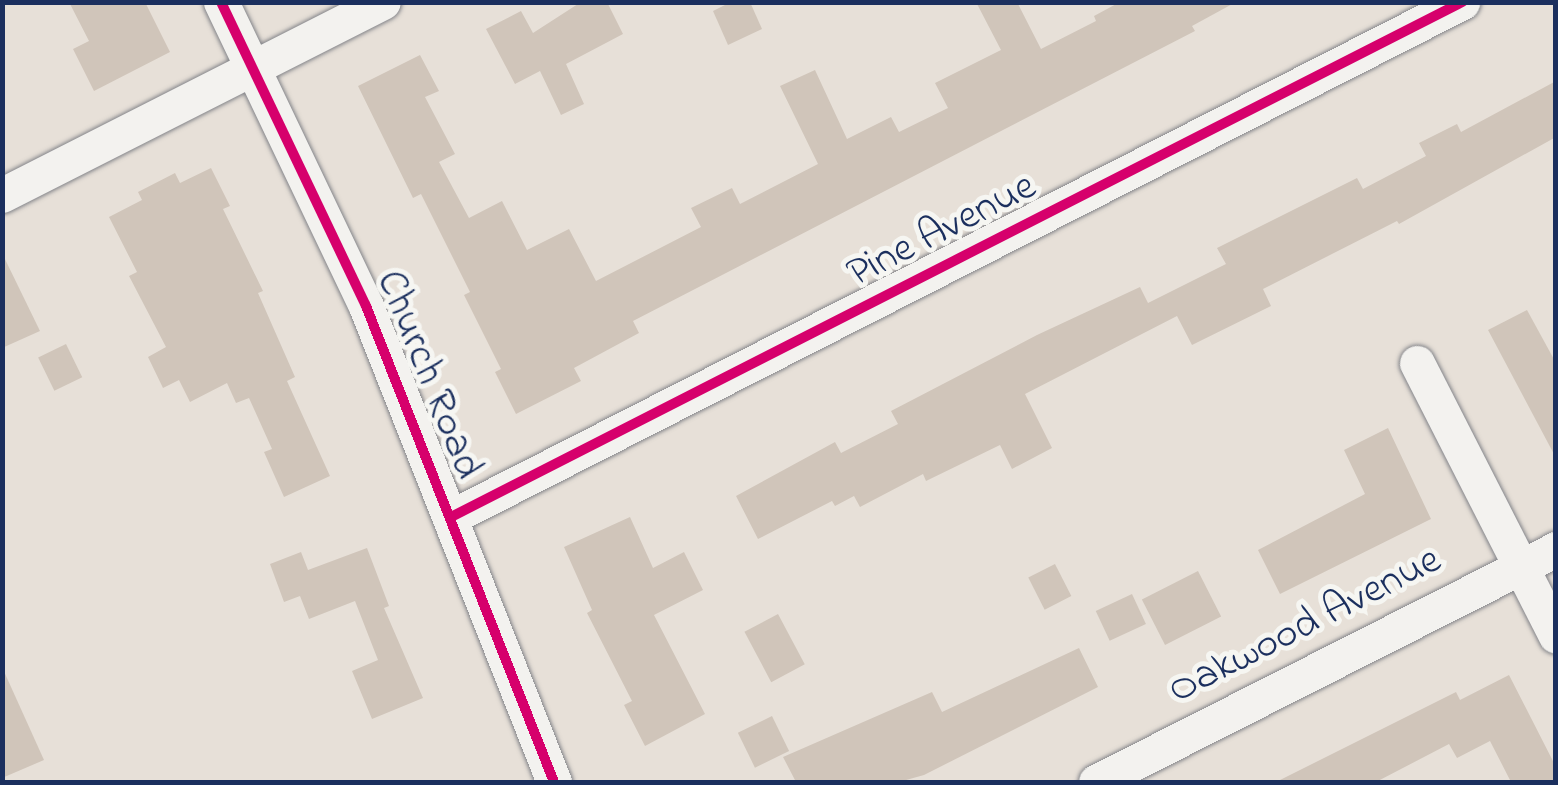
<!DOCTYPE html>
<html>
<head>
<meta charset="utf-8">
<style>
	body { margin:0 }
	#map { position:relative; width:1558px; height:785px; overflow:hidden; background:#e7e0d8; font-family:"Indie Flower",sans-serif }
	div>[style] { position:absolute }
	.building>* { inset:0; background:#d0c5ba; transform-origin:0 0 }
	.roads { filter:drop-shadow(0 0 2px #838489) drop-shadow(0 0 2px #838489) }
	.minor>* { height:35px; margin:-17.5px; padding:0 17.5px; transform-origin:17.5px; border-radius:17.5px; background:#f3f2ef }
	.cycleway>* { height:10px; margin:-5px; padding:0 5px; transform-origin:5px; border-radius:5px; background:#d6006c }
	span { translate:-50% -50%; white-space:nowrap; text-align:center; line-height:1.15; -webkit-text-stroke:10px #f6f6f2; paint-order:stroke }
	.street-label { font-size:42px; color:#1b2f5e }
	.frame { position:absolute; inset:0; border:5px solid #1b2f5e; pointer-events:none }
</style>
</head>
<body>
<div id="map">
	<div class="building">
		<div style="clip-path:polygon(69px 2px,145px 2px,170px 52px,94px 91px,73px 49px,89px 41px)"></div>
		<div style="clip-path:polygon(581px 2px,607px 2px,623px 34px,566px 64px,584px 104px,561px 115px,540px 71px,515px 84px,486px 29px,521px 11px,533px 33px)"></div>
		<div style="clip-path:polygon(731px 2px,750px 2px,762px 29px,728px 45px,713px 11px)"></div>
		<div style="clip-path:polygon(976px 2px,1017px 2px,1041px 49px,1096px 21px,1094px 16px,1120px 2px,1236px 2px,1192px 26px,1195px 31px,633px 321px,639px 333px,574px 368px,581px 381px,516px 414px,495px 372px,501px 369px,464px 295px,470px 292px,421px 194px,413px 198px,358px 86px,420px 55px,439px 91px,425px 97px,455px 154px,439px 162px,469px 218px,502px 201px,527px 250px,569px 229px,596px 281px,701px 227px,691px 208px,732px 188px,740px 204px,818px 164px,780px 86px,815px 70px,847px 139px,891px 117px,899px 132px,948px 108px,935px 83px,1001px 50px)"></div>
		<div style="clip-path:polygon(1556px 81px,1556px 137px,1399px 224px,1397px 221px,1263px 289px,1271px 306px,1192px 345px,1177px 316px,1025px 394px,1052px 448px,1012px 469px,1000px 445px,926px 481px,923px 474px,860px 507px,854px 496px,835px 506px,832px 501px,758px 539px,736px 496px,835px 442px,841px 453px,898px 424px,891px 411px,1037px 335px,1140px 287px,1148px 303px,1226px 264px,1217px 248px,1357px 178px,1363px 189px,1426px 156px,1419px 143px,1457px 124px,1461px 132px)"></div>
		<div style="clip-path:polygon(211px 168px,230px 206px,223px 209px,263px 291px,258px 293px,295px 377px,287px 381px,330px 476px,284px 497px,264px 452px,272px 449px,249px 398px,236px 403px,227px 383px,190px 402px,179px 380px,163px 388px,148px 357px,166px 347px,129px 276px,137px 272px,109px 217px,142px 200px,138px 192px,175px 173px,180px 183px)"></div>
		<div style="clip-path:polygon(2px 253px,40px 331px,2px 348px)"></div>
		<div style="clip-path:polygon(1527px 310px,1556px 363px,1556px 458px,1488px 330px)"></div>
		<div style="left:66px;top:344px;width:37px;height:31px;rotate:64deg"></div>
		<div style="clip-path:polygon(1388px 428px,1431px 519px,1280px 594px,1258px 550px,1365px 494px,1344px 450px)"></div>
		<div style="clip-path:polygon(630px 517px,653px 568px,684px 552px,703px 590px,654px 615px,705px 714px,645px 746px,624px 705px,632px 701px,587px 613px,592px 610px,564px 547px)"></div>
		<div style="clip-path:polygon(367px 548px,389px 606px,384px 608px,423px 698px,372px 719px,352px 671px,378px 660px,355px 601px,309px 619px,300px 596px,284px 602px,270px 564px,301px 552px,308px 570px)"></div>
		<div style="left:1055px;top:564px;width:36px;height:30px;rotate:63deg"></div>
		<div style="left:1198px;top:571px;width:51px;height:63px;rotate:63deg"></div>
		<div style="left:1132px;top:594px;width:33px;height:40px;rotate:65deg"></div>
		<div style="left:778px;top:614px;width:57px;height:38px;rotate:62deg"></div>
		<div style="clip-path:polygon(1079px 648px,1098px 687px,924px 775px,899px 782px,796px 782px,783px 757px,932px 692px,942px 712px)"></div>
		<div style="clip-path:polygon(2px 667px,44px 760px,2px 778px)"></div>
		<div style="clip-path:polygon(1509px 675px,1556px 767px,1556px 782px,1511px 782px,1490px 741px,1457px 758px,1449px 744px,1376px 782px,1276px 782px,1456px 692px,1460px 700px)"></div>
		<div style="left:772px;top:716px;width:39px;height:38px;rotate:64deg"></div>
	</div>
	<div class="roads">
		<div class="minor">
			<div style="left:221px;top:2px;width:337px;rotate:64.5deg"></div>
			<div style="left:366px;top:306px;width:512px;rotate:68.45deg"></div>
			<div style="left:2px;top:195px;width:427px;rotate:-26.9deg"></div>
			<div style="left:1417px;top:363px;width:306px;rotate:63deg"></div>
			<div style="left:451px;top:517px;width:1135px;rotate:-26.99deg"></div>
			<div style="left:1096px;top:782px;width:516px;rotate:-26.86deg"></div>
		</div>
	</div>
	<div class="cycleway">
		<div style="left:221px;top:2px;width:337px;rotate:64.5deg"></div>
		<div style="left:366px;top:306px;width:512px;rotate:68.45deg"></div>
		<div style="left:451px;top:517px;width:1135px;rotate:-26.99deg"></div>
	</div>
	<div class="street-label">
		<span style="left:942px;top:231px;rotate:-27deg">Pine Avenue</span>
		<span style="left:428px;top:375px;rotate:68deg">Church Road</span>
		<span style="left:1305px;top:626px;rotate:-27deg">Oakwood Avenue</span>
	</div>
	<div class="frame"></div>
</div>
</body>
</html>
